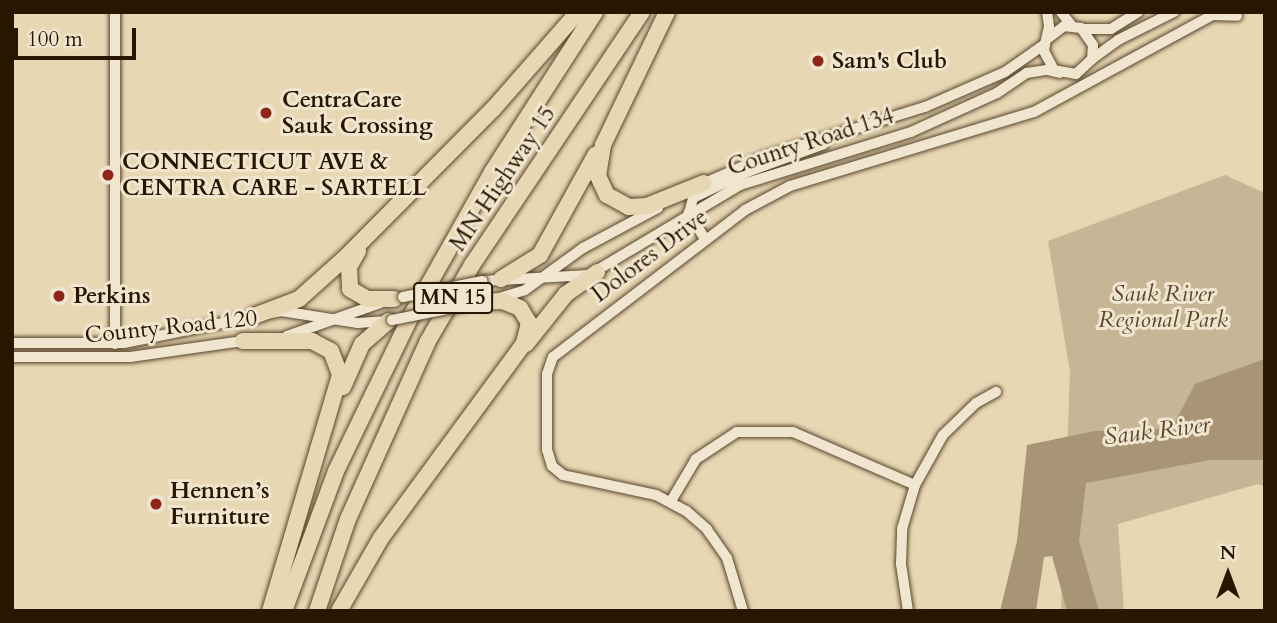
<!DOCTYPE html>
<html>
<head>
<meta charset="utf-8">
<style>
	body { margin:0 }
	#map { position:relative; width:1277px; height:623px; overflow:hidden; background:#e8d7b3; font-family:Cardo,serif }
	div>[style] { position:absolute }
	.green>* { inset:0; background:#c7b695 }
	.water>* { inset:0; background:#a79576 }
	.roads { filter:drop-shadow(0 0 2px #58462d) drop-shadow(0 0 2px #58462d) }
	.minor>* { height:10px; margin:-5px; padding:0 5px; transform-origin:5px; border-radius:5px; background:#f0e5ce }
	.highway>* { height:16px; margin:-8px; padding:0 8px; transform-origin:8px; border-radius:8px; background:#e8d7b3 }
	.bridges { filter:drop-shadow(0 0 2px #58462d) drop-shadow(0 0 2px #58462d) }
	.minor-bridge>* { height:10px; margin:-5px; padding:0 5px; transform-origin:5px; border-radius:5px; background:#f0e5ce }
	.dots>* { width:19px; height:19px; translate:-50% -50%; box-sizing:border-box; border:4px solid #f0e5ce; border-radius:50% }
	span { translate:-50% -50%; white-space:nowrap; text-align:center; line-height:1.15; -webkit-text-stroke:6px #f0e5ce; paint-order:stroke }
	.shield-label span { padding:2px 5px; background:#f0e5ce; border:2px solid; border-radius:5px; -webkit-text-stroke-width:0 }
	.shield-label { font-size:21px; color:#281600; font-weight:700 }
	.poi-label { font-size:23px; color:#281600; font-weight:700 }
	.left { translate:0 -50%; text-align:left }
	.street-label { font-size:23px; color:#281600 }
	.park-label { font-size:23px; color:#58462d; font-style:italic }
	.water-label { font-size:24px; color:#5b492f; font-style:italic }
	.frame { position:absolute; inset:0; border:14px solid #281600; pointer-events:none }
	.north { position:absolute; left:1193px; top:539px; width:70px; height:70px; -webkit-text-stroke:5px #f0e5ce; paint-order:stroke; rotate:0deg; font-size:19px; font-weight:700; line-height:28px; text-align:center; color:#281600 }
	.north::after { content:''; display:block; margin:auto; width:24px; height:32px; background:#281600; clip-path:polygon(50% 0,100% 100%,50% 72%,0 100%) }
	.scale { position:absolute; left:14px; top:28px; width:122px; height:32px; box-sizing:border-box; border:4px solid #281600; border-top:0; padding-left:9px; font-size:21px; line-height:24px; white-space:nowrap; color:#281600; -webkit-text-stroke:5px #f0e5ce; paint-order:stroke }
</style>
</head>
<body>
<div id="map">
	<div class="green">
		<div style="clip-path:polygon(1225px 175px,1265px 193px,1265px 487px,1258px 484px,1118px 524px,1124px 611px,1061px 611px,1070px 372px,1048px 241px)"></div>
	</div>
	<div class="water">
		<div style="clip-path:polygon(1265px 359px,1265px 460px,1210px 460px,1086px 483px,1079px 541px,1099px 611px,1067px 611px,1052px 556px,1044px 557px,1036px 611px,1000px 611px,1017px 541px,1027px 445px,1095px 431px,1172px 428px,1195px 384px)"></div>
	</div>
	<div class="roads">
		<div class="minor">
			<div style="left:1061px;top:12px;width:16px;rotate:52deg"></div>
			<div style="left:1083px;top:29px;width:28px"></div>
			<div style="left:1111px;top:29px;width:32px;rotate:-32deg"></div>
			<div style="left:1047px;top:39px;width:21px;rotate:-37deg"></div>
			<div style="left:1064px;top:26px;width:17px;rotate:7deg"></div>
			<div style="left:1081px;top:28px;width:21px;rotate:55deg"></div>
			<div style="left:1093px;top:45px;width:14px;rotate:94deg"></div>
			<div style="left:1092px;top:59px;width:22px;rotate:137deg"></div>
			<div style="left:1076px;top:74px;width:22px;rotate:-170deg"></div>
			<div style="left:1054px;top:70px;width:21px;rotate:-118deg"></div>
			<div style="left:1044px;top:51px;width:7px;rotate:-82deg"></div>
			<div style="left:1045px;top:44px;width:18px;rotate:-77deg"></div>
			<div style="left:1049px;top:26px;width:14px;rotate:-98deg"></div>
			<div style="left:1092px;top:59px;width:32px;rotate:-36deg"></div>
			<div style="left:1118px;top:40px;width:63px;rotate:-26.6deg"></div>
			<div style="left:700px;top:185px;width:70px;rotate:-23.6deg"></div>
			<div style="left:764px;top:157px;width:169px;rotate:-17.3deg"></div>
			<div style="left:925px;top:107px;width:87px;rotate:-23.6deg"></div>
			<div style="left:1005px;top:72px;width:49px;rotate:-35deg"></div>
			<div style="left:705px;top:239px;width:31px;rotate:-122deg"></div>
			<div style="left:689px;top:213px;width:16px;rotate:-75deg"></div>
			<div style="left:693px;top:198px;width:60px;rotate:-25.7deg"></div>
			<div style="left:747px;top:172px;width:82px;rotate:-20deg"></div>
			<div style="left:482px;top:281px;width:107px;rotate:-3.2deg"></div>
			<div style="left:589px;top:275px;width:176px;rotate:-30.8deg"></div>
			<div style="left:740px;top:185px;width:179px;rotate:-17.2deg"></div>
			<div style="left:911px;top:132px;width:94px;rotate:-24.4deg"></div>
			<div style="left:997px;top:93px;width:36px;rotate:-34deg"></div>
			<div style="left:1027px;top:73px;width:20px;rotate:-9deg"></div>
			<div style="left:1047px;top:70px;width:13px;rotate:13deg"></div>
			<div style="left:496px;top:299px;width:30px;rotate:-17deg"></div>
			<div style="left:525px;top:290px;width:72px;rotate:-35.9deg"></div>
			<div style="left:583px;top:248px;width:85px;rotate:-28.1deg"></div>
			<div style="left:287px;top:336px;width:99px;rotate:-19.5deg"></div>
			<div style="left:12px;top:343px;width:112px"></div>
			<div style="left:124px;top:343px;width:160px;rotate:-11.5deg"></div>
			<div style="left:281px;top:311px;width:78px;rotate:8.9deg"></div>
			<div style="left:358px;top:323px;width:27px;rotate:-4deg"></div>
			<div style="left:115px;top:344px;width:332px;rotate:-90deg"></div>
			<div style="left:12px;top:357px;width:118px"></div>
			<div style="left:130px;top:357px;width:121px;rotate:-8.1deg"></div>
			<div style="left:671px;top:501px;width:49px;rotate:-59.2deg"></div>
			<div style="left:696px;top:459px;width:49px;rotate:-33.4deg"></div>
			<div style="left:737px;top:432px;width:56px"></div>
			<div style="left:793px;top:432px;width:133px;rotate:23.5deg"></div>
			<div style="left:743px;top:611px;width:55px;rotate:-106.8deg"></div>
			<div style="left:727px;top:558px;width:35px;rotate:-125deg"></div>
			<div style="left:707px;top:529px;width:28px;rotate:-139deg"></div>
			<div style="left:686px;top:511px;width:34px;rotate:-152deg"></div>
			<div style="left:656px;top:495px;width:95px;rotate:-167.9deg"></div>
			<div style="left:563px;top:475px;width:14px;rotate:-141deg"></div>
			<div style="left:552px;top:466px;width:17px;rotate:-107deg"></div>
			<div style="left:547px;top:450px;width:76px;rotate:-90deg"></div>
			<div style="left:547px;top:374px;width:18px;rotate:-71deg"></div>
			<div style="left:553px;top:357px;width:242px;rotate:-37.4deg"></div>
			<div style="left:745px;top:210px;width:51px;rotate:-28.1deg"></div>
			<div style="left:790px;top:186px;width:255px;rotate:-16.9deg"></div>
			<div style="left:1034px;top:112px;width:204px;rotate:-28.5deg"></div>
			<div style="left:1213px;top:15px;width:24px;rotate:2deg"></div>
			<div style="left:908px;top:611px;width:48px;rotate:-98.5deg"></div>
			<div style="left:901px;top:564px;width:35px;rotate:-88deg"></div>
			<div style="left:902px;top:529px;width:46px;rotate:-73.5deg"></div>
			<div style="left:915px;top:485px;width:57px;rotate:-60.8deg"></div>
			<div style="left:943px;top:435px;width:46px;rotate:-44.1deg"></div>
			<div style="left:976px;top:403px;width:23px;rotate:-29deg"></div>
		</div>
		<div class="highway">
			<div style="left:667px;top:12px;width:148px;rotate:115.7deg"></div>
			<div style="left:603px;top:145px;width:31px;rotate:99deg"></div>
			<div style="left:598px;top:176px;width:21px;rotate:65deg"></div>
			<div style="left:607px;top:195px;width:25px;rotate:29deg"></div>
			<div style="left:629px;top:207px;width:18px;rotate:-3deg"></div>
			<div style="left:647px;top:206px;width:61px;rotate:-22deg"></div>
			<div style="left:358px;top:251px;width:18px;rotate:119deg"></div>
			<div style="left:349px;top:267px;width:22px;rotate:87deg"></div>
			<div style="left:350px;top:289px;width:20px;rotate:30deg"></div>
			<div style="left:367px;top:299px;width:27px"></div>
			<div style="left:501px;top:279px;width:46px;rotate:-31.6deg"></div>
			<div style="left:540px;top:255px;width:115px;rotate:-61deg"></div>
			<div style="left:254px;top:316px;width:48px;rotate:-20.7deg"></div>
			<div style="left:299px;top:299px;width:63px;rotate:-41.8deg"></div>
			<div style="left:346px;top:257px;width:210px;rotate:-45.2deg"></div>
			<div style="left:494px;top:108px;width:128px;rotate:-48.8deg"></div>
			<div style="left:243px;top:341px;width:69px"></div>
			<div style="left:312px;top:341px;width:21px;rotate:28deg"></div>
			<div style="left:331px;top:351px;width:26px;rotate:69deg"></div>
			<div style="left:340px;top:375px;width:246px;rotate:106.5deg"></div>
			<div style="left:526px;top:344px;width:64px;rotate:-51.3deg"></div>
			<div style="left:566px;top:294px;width:38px;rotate:-35deg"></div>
			<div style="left:343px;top:387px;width:47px;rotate:-66.2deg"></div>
			<div style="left:362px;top:344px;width:35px;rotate:-41deg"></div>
			<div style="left:284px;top:611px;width:149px;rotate:-69.6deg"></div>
			<div style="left:336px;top:471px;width:172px;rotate:-64.2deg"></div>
			<div style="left:411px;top:316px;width:165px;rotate:-60.6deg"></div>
			<div style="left:492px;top:172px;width:190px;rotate:-57.2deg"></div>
			<div style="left:317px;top:611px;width:97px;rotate:-71.4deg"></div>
			<div style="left:348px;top:519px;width:195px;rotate:-65.8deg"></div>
			<div style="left:428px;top:341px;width:88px;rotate:-59.9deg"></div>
			<div style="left:472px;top:265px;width:305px;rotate:-56.1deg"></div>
			<div style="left:339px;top:611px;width:84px;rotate:-60.1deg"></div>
			<div style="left:381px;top:538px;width:242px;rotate:-53.7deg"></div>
			<div style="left:524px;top:343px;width:21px;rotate:-76deg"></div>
			<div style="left:529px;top:323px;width:17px;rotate:-121deg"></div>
			<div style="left:520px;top:308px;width:18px;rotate:-158deg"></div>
			<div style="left:503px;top:301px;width:24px;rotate:178deg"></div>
		</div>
	</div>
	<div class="bridges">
		<div class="minor-bridge">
			<div style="left:403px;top:297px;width:81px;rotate:-11.4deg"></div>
			<div style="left:392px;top:320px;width:77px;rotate:-11.2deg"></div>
		</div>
	</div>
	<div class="dots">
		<div style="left:818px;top:61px;background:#8f2418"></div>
		<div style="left:266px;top:113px;background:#8f2418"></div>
		<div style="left:108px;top:175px;background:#8f2418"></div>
		<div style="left:59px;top:296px;background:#8f2418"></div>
		<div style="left:156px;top:504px;background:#8f2418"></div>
	</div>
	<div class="shield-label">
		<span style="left:453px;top:298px">MN 15</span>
	</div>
	<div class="poi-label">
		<span class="left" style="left:832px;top:61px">Sam's Club</span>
		<span class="left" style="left:282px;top:113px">CentraCare<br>Sauk Crossing</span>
		<span class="left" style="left:122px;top:175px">CONNECTICUT AVE &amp;<br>CENTRA CARE - SARTELL</span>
		<span class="left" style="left:73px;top:296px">Perkins</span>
		<span class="left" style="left:170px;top:504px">Hennen’s<br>Furniture</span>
	</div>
	<div class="street-label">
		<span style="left:811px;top:142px;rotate:-18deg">County Road 134</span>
		<span style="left:503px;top:179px;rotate:-56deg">MN Highway 15</span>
		<span style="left:650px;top:256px;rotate:-37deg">Dolores Drive</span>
		<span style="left:171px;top:327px;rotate:-6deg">County Road 120</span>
	</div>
	<div class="park-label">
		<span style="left:1163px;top:307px">Sauk River<br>Regional Park</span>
	</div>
	<div class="water-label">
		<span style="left:1157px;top:431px;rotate:-7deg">Sauk River</span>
	</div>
	<div class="frame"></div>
	<div class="north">N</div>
	<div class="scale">100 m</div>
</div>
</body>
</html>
